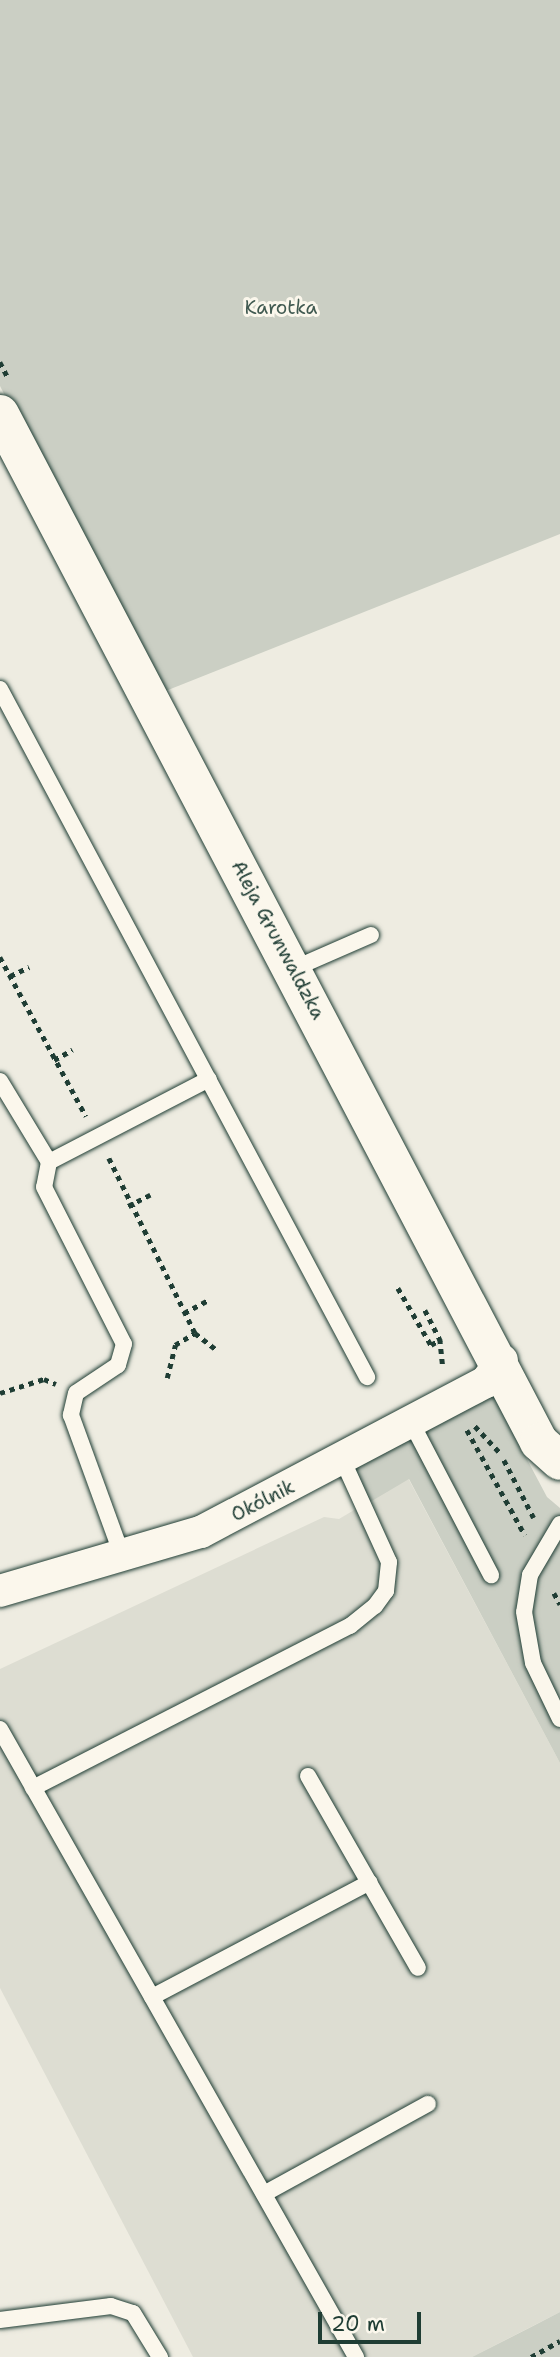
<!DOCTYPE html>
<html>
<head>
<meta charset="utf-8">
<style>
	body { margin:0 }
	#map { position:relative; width:560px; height:2357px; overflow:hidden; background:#eeece1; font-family:"Shantell Sans",sans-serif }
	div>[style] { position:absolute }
	.built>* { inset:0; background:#ddddd2 }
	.green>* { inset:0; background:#cbcfc4 }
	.path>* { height:4.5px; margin-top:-2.25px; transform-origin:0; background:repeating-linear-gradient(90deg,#1f3d34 0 5px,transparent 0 10px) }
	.roads { filter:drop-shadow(0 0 2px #1f3d34) drop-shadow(0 0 2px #1f3d34) }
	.lane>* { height:16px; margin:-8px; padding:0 8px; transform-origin:8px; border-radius:8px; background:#fbf7ec }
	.street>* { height:32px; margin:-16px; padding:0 16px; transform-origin:16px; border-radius:16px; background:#fbf7ec }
	.secondary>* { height:38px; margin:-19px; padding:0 19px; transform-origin:19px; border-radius:19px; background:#fbf7ec }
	span { translate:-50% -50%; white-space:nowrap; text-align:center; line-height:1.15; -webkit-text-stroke:6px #fbf7ec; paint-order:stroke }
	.park-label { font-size:19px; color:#415a51 }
	.street-label { font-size:19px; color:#1f3d34 }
	.scale { position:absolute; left:318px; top:2312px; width:103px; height:32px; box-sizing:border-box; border:4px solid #1f3d34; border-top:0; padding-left:9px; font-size:21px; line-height:24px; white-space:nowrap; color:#1f3d34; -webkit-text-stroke:5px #fbf7ec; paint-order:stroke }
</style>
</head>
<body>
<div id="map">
	<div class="built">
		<div style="clip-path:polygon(408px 1478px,560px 1763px,560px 2312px,472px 2357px,193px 2357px,0 1988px,0 1669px,324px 1517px,339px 1519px)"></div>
	</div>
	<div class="green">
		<div style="clip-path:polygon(0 0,560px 0,560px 534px,158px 694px,0 386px)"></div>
		<div style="clip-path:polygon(486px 1382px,547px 1497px,560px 1508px,560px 1763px,409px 1479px,365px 1505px,342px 1459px)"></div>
		<div style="clip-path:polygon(560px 2312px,560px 2357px,472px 2357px,535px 2325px)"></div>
	</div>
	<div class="path">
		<div style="left:0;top:362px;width:18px;rotate:63deg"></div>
		<div style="left:0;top:957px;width:181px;rotate:61.6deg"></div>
		<div style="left:10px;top:976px;width:21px;rotate:-25deg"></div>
		<div style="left:54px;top:1060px;width:21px;rotate:-29deg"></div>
		<div style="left:109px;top:1158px;width:195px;rotate:63.8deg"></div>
		<div style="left:195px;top:1333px;width:29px;rotate:38deg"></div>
		<div style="left:128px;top:1206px;width:25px;rotate:-27deg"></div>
		<div style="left:398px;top:1288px;width:66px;rotate:59.9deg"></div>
		<div style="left:431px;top:1345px;width:12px;rotate:-31deg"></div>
		<div style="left:425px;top:1310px;width:33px;rotate:63deg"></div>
		<div style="left:440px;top:1339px;width:28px;rotate:84deg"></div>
		<div style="left:184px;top:1313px;width:26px;rotate:-28deg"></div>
		<div style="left:167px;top:1378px;width:34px;rotate:-76deg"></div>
		<div style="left:175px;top:1345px;width:23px;rotate:-31deg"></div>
		<div style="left:0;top:1393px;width:46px;rotate:-17.7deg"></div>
		<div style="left:44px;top:1379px;width:13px;rotate:23deg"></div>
		<div style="left:475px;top:1426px;width:37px;rotate:47deg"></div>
		<div style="left:467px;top:1430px;width:120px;rotate:61.1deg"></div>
		<div style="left:504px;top:1460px;width:65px;rotate:62.7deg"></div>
		<div style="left:554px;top:1593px;width:13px;rotate:61deg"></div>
		<div style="left:531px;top:2357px;width:33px;rotate:-29deg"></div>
	</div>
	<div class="roads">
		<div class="lane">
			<div style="left:0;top:689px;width:780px;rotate:61.92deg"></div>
			<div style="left:293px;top:969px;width:85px;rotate:-23.6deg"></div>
			<div style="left:0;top:1081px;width:95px;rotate:58.8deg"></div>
			<div style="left:49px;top:1162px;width:25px;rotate:101deg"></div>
			<div style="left:44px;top:1187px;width:176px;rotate:63deg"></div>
			<div style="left:124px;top:1344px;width:22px;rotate:106deg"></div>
			<div style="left:118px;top:1365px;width:50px;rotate:146.3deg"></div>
			<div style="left:76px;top:1393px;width:23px;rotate:103deg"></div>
			<div style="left:71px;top:1415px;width:149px;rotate:70deg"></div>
			<div style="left:49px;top:1162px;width:180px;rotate:-27.4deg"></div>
			<div style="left:411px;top:1422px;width:173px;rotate:62.4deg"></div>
			<div style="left:560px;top:1524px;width:59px;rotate:120.5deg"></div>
			<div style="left:530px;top:1575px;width:37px;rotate:99deg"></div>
			<div style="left:524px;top:1612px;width:52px;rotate:80deg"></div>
			<div style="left:533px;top:1663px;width:62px;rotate:64.3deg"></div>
			<div style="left:0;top:1729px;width:722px;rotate:60.45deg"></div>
			<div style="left:308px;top:1776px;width:221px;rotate:60.2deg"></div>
			<div style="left:33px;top:1788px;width:356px;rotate:-27.1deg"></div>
			<div style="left:350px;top:1626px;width:32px;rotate:-39deg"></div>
			<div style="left:375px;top:1606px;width:19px;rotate:-54deg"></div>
			<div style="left:386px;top:1591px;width:29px;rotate:-84deg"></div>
			<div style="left:389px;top:1562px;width:113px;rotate:-114.5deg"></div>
			<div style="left:152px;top:1997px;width:246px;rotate:-27.8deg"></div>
			<div style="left:264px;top:2194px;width:187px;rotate:-28.8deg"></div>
			<div style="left:0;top:2320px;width:112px;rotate:-7.2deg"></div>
			<div style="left:111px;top:2306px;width:23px;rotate:18deg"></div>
			<div style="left:133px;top:2313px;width:52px;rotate:58.5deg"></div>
		</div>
		<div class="street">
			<div style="left:0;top:1591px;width:209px;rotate:-16.4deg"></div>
			<div style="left:201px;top:1532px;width:322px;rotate:-27.8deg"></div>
			<div style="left:486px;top:1382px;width:27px;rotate:-54deg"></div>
		</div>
		<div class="secondary">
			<div style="left:0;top:414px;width:1161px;rotate:62.33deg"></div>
			<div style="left:539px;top:1442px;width:28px;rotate:42deg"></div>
		</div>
	</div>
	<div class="park-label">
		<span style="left:281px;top:308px">Karotka</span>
	</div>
	<div class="street-label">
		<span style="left:278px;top:940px;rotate:62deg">Aleja Grunwaldzka</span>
		<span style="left:263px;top:1501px;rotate:-27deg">Okólnik</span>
	</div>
	<div class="scale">20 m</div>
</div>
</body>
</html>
